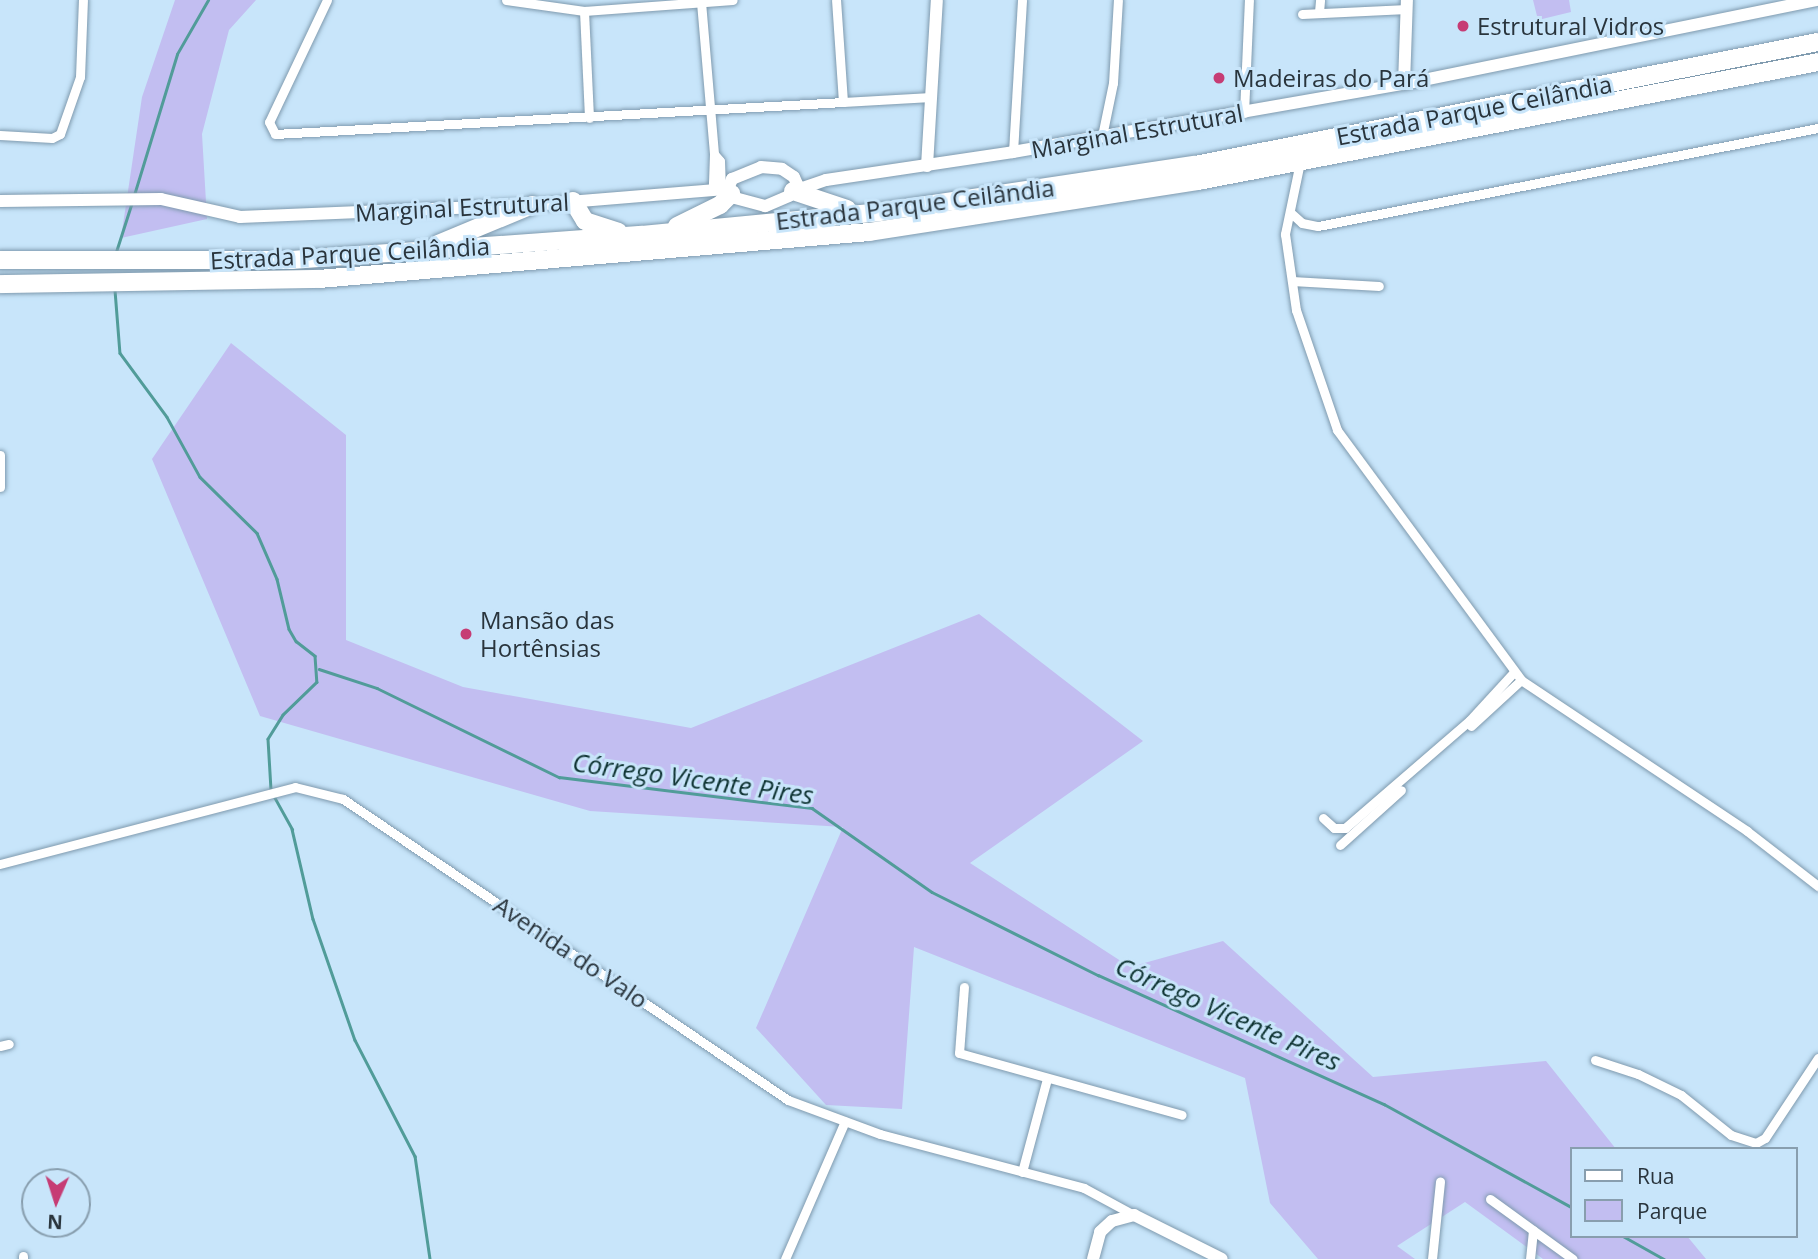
<!DOCTYPE html>
<html>
<head>
<meta charset="utf-8">
<style>
	body { margin:0 }
	#map { position:relative; width:1818px; height:1259px; overflow:hidden; background:#c8e5fa; font-family:"Open Sans",sans-serif }
	div>[style] { position:absolute }
	.green>* { inset:0; background:#c2bef1 }
	.stream>* { height:2.5px; margin:-1.25px; padding:0 1.25px; transform-origin:1.25px; border-radius:1.25px; background:#519c99 }
	.roads { filter:drop-shadow(0 0 2px #7f9aae) drop-shadow(0 0 2px #7f9aae) }
	.street>* { height:9px; margin:-4.5px; padding:0 4.5px; transform-origin:4.5px; border-radius:4.5px; background:#fff }
	.secondary>* { height:12px; margin:-6px; padding:0 6px; transform-origin:6px; border-radius:6px; background:#fff }
	.highway>* { height:18px; margin:-9px; padding:0 9px; transform-origin:9px; border-radius:9px; background:#fff }
	.dots>* { width:19px; height:19px; translate:-50% -50%; box-sizing:border-box; border:4px solid #c8e5fa; border-radius:50% }
	span { translate:-50% -50%; white-space:nowrap; text-align:center; line-height:1.15; -webkit-text-stroke:6px #c8e5fa; paint-order:stroke }
	.poi-label { font-size:24px; color:#29343c }
	.left { translate:0 -50%; text-align:left }
	.street-label { font-size:24px; color:#29343c }
	.water-label { font-size:26px; color:#0f3433; font-style:italic }
	.legend { position:absolute; left:1570px; top:1147px; width:228px; height:91px; box-sizing:border-box; background:#c8e5fa; border:2px solid #889eae; margin:0; padding:9px 12px; list-style:none; font-size:21px; color:#29343c }
	.legend li { display:flex; align-items:center; gap:14px; height:35px }
	.legend b { width:35px; border:2px solid #889eae }
	.north { position:absolute; left:21px; top:1168px; width:70px; height:70px; box-sizing:border-box; background:#c8e5fa; border:2px solid #889eae; border-radius:50%; rotate:183deg; font-size:19px; font-weight:700; line-height:28px; text-align:center; color:#29343c }
	.north::after { content:''; display:block; margin:auto; width:24px; height:32px; background:#c63c74; clip-path:polygon(50% 0,100% 100%,50% 72%,0 100%) }
</style>
</head>
<body>
<div id="map">
	<div class="green">
		<div style="clip-path:polygon(175px 0,256px 0,229px 30px,202px 134px,207px 219px,121px 238px,142px 97px)"></div>
		<div style="clip-path:polygon(1533px 0,1569px 0,1571px 12px,1538px 20px)"></div>
		<div style="clip-path:polygon(231px 343px,346px 435px,346px 640px,463px 687px,691px 728px,979px 614px,1143px 741px,970px 863px,1130px 967px,1223px 941px,1373px 1077px,1546px 1061px,1616px 1149px,1571px 1149px,1571px 1236px,1687px 1236px,1706px 1259px,1543px 1259px,1465px 1202px,1397px 1246px,1415px 1259px,1318px 1259px,1270px 1203px,1245px 1078px,914px 947px,902px 1109px,826px 1105px,756px 1028px,843px 827px,590px 811px,260px 716px,152px 459px)"></div>
	</div>
	<div class="stream">
		<div style="left:134px;top:195px;width:147px;rotate:-73deg"></div>
		<div style="left:177px;top:54px;width:62px;rotate:-60.1deg"></div>
		<div style="left:116px;top:252px;width:49px;rotate:-72.3deg"></div>
		<div style="left:115px;top:290px;width:63px;rotate:85.5deg"></div>
		<div style="left:120px;top:353px;width:79px;rotate:53.7deg"></div>
		<div style="left:167px;top:417px;width:68px;rotate:61.2deg"></div>
		<div style="left:200px;top:477px;width:80px;rotate:44.5deg"></div>
		<div style="left:257px;top:533px;width:50px;rotate:66.5deg"></div>
		<div style="left:277px;top:579px;width:51px;rotate:76.5deg"></div>
		<div style="left:289px;top:629px;width:14px;rotate:60deg"></div>
		<div style="left:296px;top:641px;width:24px;rotate:38deg"></div>
		<div style="left:315px;top:656px;width:26px;rotate:86deg"></div>
		<div style="left:317px;top:682px;width:47px;rotate:135.9deg"></div>
		<div style="left:283px;top:715px;width:28px;rotate:122deg"></div>
		<div style="left:268px;top:739px;width:51px;rotate:86.6deg"></div>
		<div style="left:319px;top:669px;width:61px;rotate:18.1deg"></div>
		<div style="left:377px;top:688px;width:203px;rotate:26.1deg"></div>
		<div style="left:559px;top:777px;width:255px;rotate:7deg"></div>
		<div style="left:812px;top:808px;width:146px;rotate:35deg"></div>
		<div style="left:932px;top:892px;width:186px;rotate:26.6deg"></div>
		<div style="left:1098px;top:975px;width:314px;rotate:24.3deg"></div>
		<div style="left:1384px;top:1104px;width:213px;rotate:28.8deg"></div>
		<div style="left:274px;top:796px;width:38px;rotate:61deg"></div>
		<div style="left:292px;top:829px;width:92px;rotate:76.9deg"></div>
		<div style="left:313px;top:919px;width:128px;rotate:70.9deg"></div>
		<div style="left:355px;top:1040px;width:131px;rotate:62.7deg"></div>
		<div style="left:415px;top:1156px;width:104px;rotate:81.7deg"></div>
		<div style="left:1623px;top:1236px;width:47px;rotate:29.3deg"></div>
	</div>
	<div class="roads">
		<div class="street">
			<div style="left:327px;top:0;width:135px;rotate:115.4deg"></div>
			<div style="left:269px;top:122px;width:13px;rotate:63deg"></div>
			<div style="left:275px;top:134px;width:569px;rotate:-3.22deg"></div>
			<div style="left:843px;top:102px;width:102px;rotate:-93.9deg"></div>
			<div style="left:506px;top:0;width:79px;rotate:8deg"></div>
			<div style="left:584px;top:11px;width:149px;rotate:-4.2deg"></div>
			<div style="left:701px;top:2px;width:153px;rotate:85.1deg"></div>
			<div style="left:714px;top:154px;width:36px;rotate:92deg"></div>
			<div style="left:584px;top:11px;width:107px;rotate:87.3deg"></div>
			<div style="left:1319px;top:12px;width:12px;rotate:-85deg"></div>
			<div style="left:1302px;top:14px;width:105px;rotate:-2.7deg"></div>
			<div style="left:843px;top:102px;width:88px;rotate:-3.3deg"></div>
			<div style="left:1244px;top:113px;width:113px;rotate:-87.5deg"></div>
			<div style="left:0;top:135px;width:52px;rotate:3.3deg"></div>
			<div style="left:52px;top:138px;width:9px;rotate:-27deg"></div>
			<div style="left:60px;top:134px;width:60px;rotate:-70.7deg"></div>
			<div style="left:80px;top:77px;width:77px;rotate:-87.8deg"></div>
			<div style="left:1102px;top:136px;width:54px;rotate:-78.3deg"></div>
			<div style="left:1113px;top:83px;width:83px;rotate:-86.6deg"></div>
			<div style="left:1013px;top:152px;width:152px;rotate:-86.6deg"></div>
			<div style="left:714px;top:154px;width:9px;rotate:49deg"></div>
			<div style="left:720px;top:161px;width:28px;rotate:88deg"></div>
			<div style="left:1300px;top:162px;width:74px;rotate:101.8deg"></div>
			<div style="left:1285px;top:234px;width:77px;rotate:81.8deg"></div>
			<div style="left:1296px;top:310px;width:127px;rotate:71.1deg"></div>
			<div style="left:1337px;top:430px;width:310px;rotate:53.6deg"></div>
			<div style="left:1521px;top:680px;width:272px;rotate:33.7deg"></div>
			<div style="left:1747px;top:831px;width:90px;rotate:37.8deg"></div>
			<div style="left:1291px;top:213px;width:15px;rotate:42deg"></div>
			<div style="left:1302px;top:223px;width:16px;rotate:11deg"></div>
			<div style="left:1318px;top:226px;width:510px;rotate:-11.09deg"></div>
			<div style="left:1292px;top:281px;width:87px;rotate:3.3deg"></div>
			<div style="left:0;top:455px;width:32px;rotate:90deg"></div>
			<div style="left:1471px;top:726px;width:68px;rotate:-42.6deg"></div>
			<div style="left:1323px;top:818px;width:15px;rotate:42deg"></div>
			<div style="left:1334px;top:828px;width:11px"></div>
			<div style="left:1345px;top:828px;width:165px;rotate:-40.8deg"></div>
			<div style="left:1470px;top:720px;width:65px;rotate:-47.5deg"></div>
			<div style="left:1340px;top:845px;width:82px;rotate:-42deg"></div>
			<div style="left:0;top:864px;width:305px;rotate:-14.6deg"></div>
			<div style="left:295px;top:787px;width:49px;rotate:14deg"></div>
			<div style="left:343px;top:799px;width:537px;rotate:34.07deg"></div>
			<div style="left:788px;top:1100px;width:98px;rotate:20.3deg"></div>
			<div style="left:880px;top:1134px;width:211px;rotate:14.8deg"></div>
			<div style="left:1084px;top:1188px;width:57px;rotate:28.4deg"></div>
			<div style="left:964px;top:987px;width:66px;rotate:94.3deg"></div>
			<div style="left:959px;top:1053px;width:231px;rotate:15.5deg"></div>
			<div style="left:0;top:1046px;width:9px;rotate:-13deg"></div>
			<div style="left:1595px;top:1060px;width:45px;rotate:18deg"></div>
			<div style="left:1638px;top:1074px;width:48px;rotate:26deg"></div>
			<div style="left:1681px;top:1095px;width:64px;rotate:38.7deg"></div>
			<div style="left:1731px;top:1135px;width:26px;rotate:18deg"></div>
			<div style="left:1756px;top:1143px;width:10px;rotate:-29deg"></div>
			<div style="left:1765px;top:1138px;width:96px;rotate:-56.5deg"></div>
			<div style="left:1022px;top:1172px;width:96px;rotate:-75deg"></div>
			<div style="left:1490px;top:1199px;width:102px;rotate:35.9deg"></div>
			<div style="left:23px;top:1259px;width:3px;rotate:-90deg"></div>
			<div style="left:785px;top:1259px;width:150px;rotate:-66.5deg"></div>
			<div style="left:1432px;top:1259px;width:78px;rotate:-84.1deg"></div>
			<div style="left:1530px;top:1259px;width:29px;rotate:-84deg"></div>
		</div>
		<div class="secondary">
			<div style="left:1404px;top:84px;width:84px;rotate:-88deg"></div>
			<div style="left:927px;top:166px;width:166px;rotate:-86.6deg"></div>
			<div style="left:761px;top:167px;width:21px;rotate:5deg"></div>
			<div style="left:782px;top:169px;width:14px;rotate:34deg"></div>
			<div style="left:794px;top:177px;width:8px;rotate:67deg"></div>
			<div style="left:797px;top:184px;width:14px;rotate:124deg"></div>
			<div style="left:789px;top:196px;width:26px;rotate:157deg"></div>
			<div style="left:765px;top:206px;width:31px;rotate:-165deg"></div>
			<div style="left:735px;top:198px;width:11px;rotate:-128deg"></div>
			<div style="left:728px;top:189px;width:11px;rotate:-68deg"></div>
			<div style="left:732px;top:179px;width:31px;rotate:-22deg"></div>
			<div style="left:794px;top:191px;width:34px;rotate:-19deg"></div>
			<div style="left:826px;top:180px;width:189px;rotate:-8.5deg"></div>
			<div style="left:1013px;top:152px;width:397px;rotate:-9.9deg"></div>
			<div style="left:1404px;top:84px;width:422px;rotate:-11.5deg"></div>
			<div style="left:0;top:201px;width:161px;rotate:-0.7deg"></div>
			<div style="left:161px;top:199px;width:81px;rotate:12.8deg"></div>
			<div style="left:240px;top:217px;width:292px;rotate:-2.4deg"></div>
			<div style="left:532px;top:205px;width:197px;rotate:-4.7deg"></div>
			<div style="left:1093px;top:1259px;width:28px;rotate:-75deg"></div>
			<div style="left:1100px;top:1232px;width:16px;rotate:-43deg"></div>
			<div style="left:1112px;top:1221px;width:23px;rotate:-15deg"></div>
			<div style="left:1134px;top:1215px;width:98px;rotate:26.6deg"></div>
		</div>
		<div class="highway">
			<div style="left:793px;top:191px;width:57px;rotate:18.4deg"></div>
			<div style="left:573px;top:201px;width:23px;rotate:59deg"></div>
			<div style="left:585px;top:221px;width:35px;rotate:18deg"></div>
			<div style="left:677px;top:226px;width:48px;rotate:-26deg"></div>
			<div style="left:720px;top:205px;width:16px;rotate:-45deg"></div>
			<div style="left:438px;top:244px;width:102px;rotate:-22.5deg"></div>
			<div style="left:0;top:260px;width:291px"></div>
			<div style="left:291px;top:260px;width:352px;rotate:-4.1deg"></div>
			<div style="left:642px;top:235px;width:238px;rotate:-5.5deg"></div>
			<div style="left:879px;top:212px;width:319px;rotate:-8.5deg"></div>
			<div style="left:1195px;top:165px;width:635px;rotate:-11.17deg"></div>
			<div style="left:0;top:284px;width:319px;rotate:-0.9deg"></div>
			<div style="left:319px;top:279px;width:552px;rotate:-4.88deg"></div>
			<div style="left:869px;top:232px;width:333px;rotate:-8.8deg"></div>
			<div style="left:1198px;top:181px;width:631px;rotate:-10.86deg"></div>
		</div>
	</div>
	<div class="dots">
		<div style="left:1463px;top:26px;background:#c63c74"></div>
		<div style="left:1219px;top:78px;background:#c63c74"></div>
		<div style="left:466px;top:634px;background:#c63c74"></div>
	</div>
	<div class="poi-label">
		<span class="left" style="left:1477px;top:26px">Estrutural Vidros</span>
		<span class="left" style="left:1233px;top:78px">Madeiras do Pará</span>
		<span class="left" style="left:480px;top:634px">Mansão das<br>Hortênsias</span>
	</div>
	<div class="street-label">
		<span style="left:1474px;top:110px;rotate:-11deg">Estrada Parque Ceilândia</span>
		<span style="left:1137px;top:131px;rotate:-10deg">Marginal Estrutural</span>
		<span style="left:915px;top:204px;rotate:-7deg">Estrada Parque Ceilândia</span>
		<span style="left:462px;top:207px;rotate:-3deg">Marginal Estrutural</span>
		<span style="left:350px;top:253px;rotate:-3deg">Estrada Parque Ceilândia</span>
		<span style="left:571px;top:952px;rotate:34deg">Avenida do Valo</span>
	</div>
	<div class="water-label">
		<span style="left:693px;top:779px;rotate:8deg">Córrego Vicente Pires</span>
		<span style="left:1228px;top:1014px;rotate:24deg">Córrego Vicente Pires</span>
	</div>
	<ul class="legend">
	<li><b style="height:9px;background:#fff"></b>Rua</li>
	<li><b style="height:19px;background:#c2bef1"></b>Parque</li>
	</ul>
	<div class="north">N</div>
</div>
</body>
</html>
